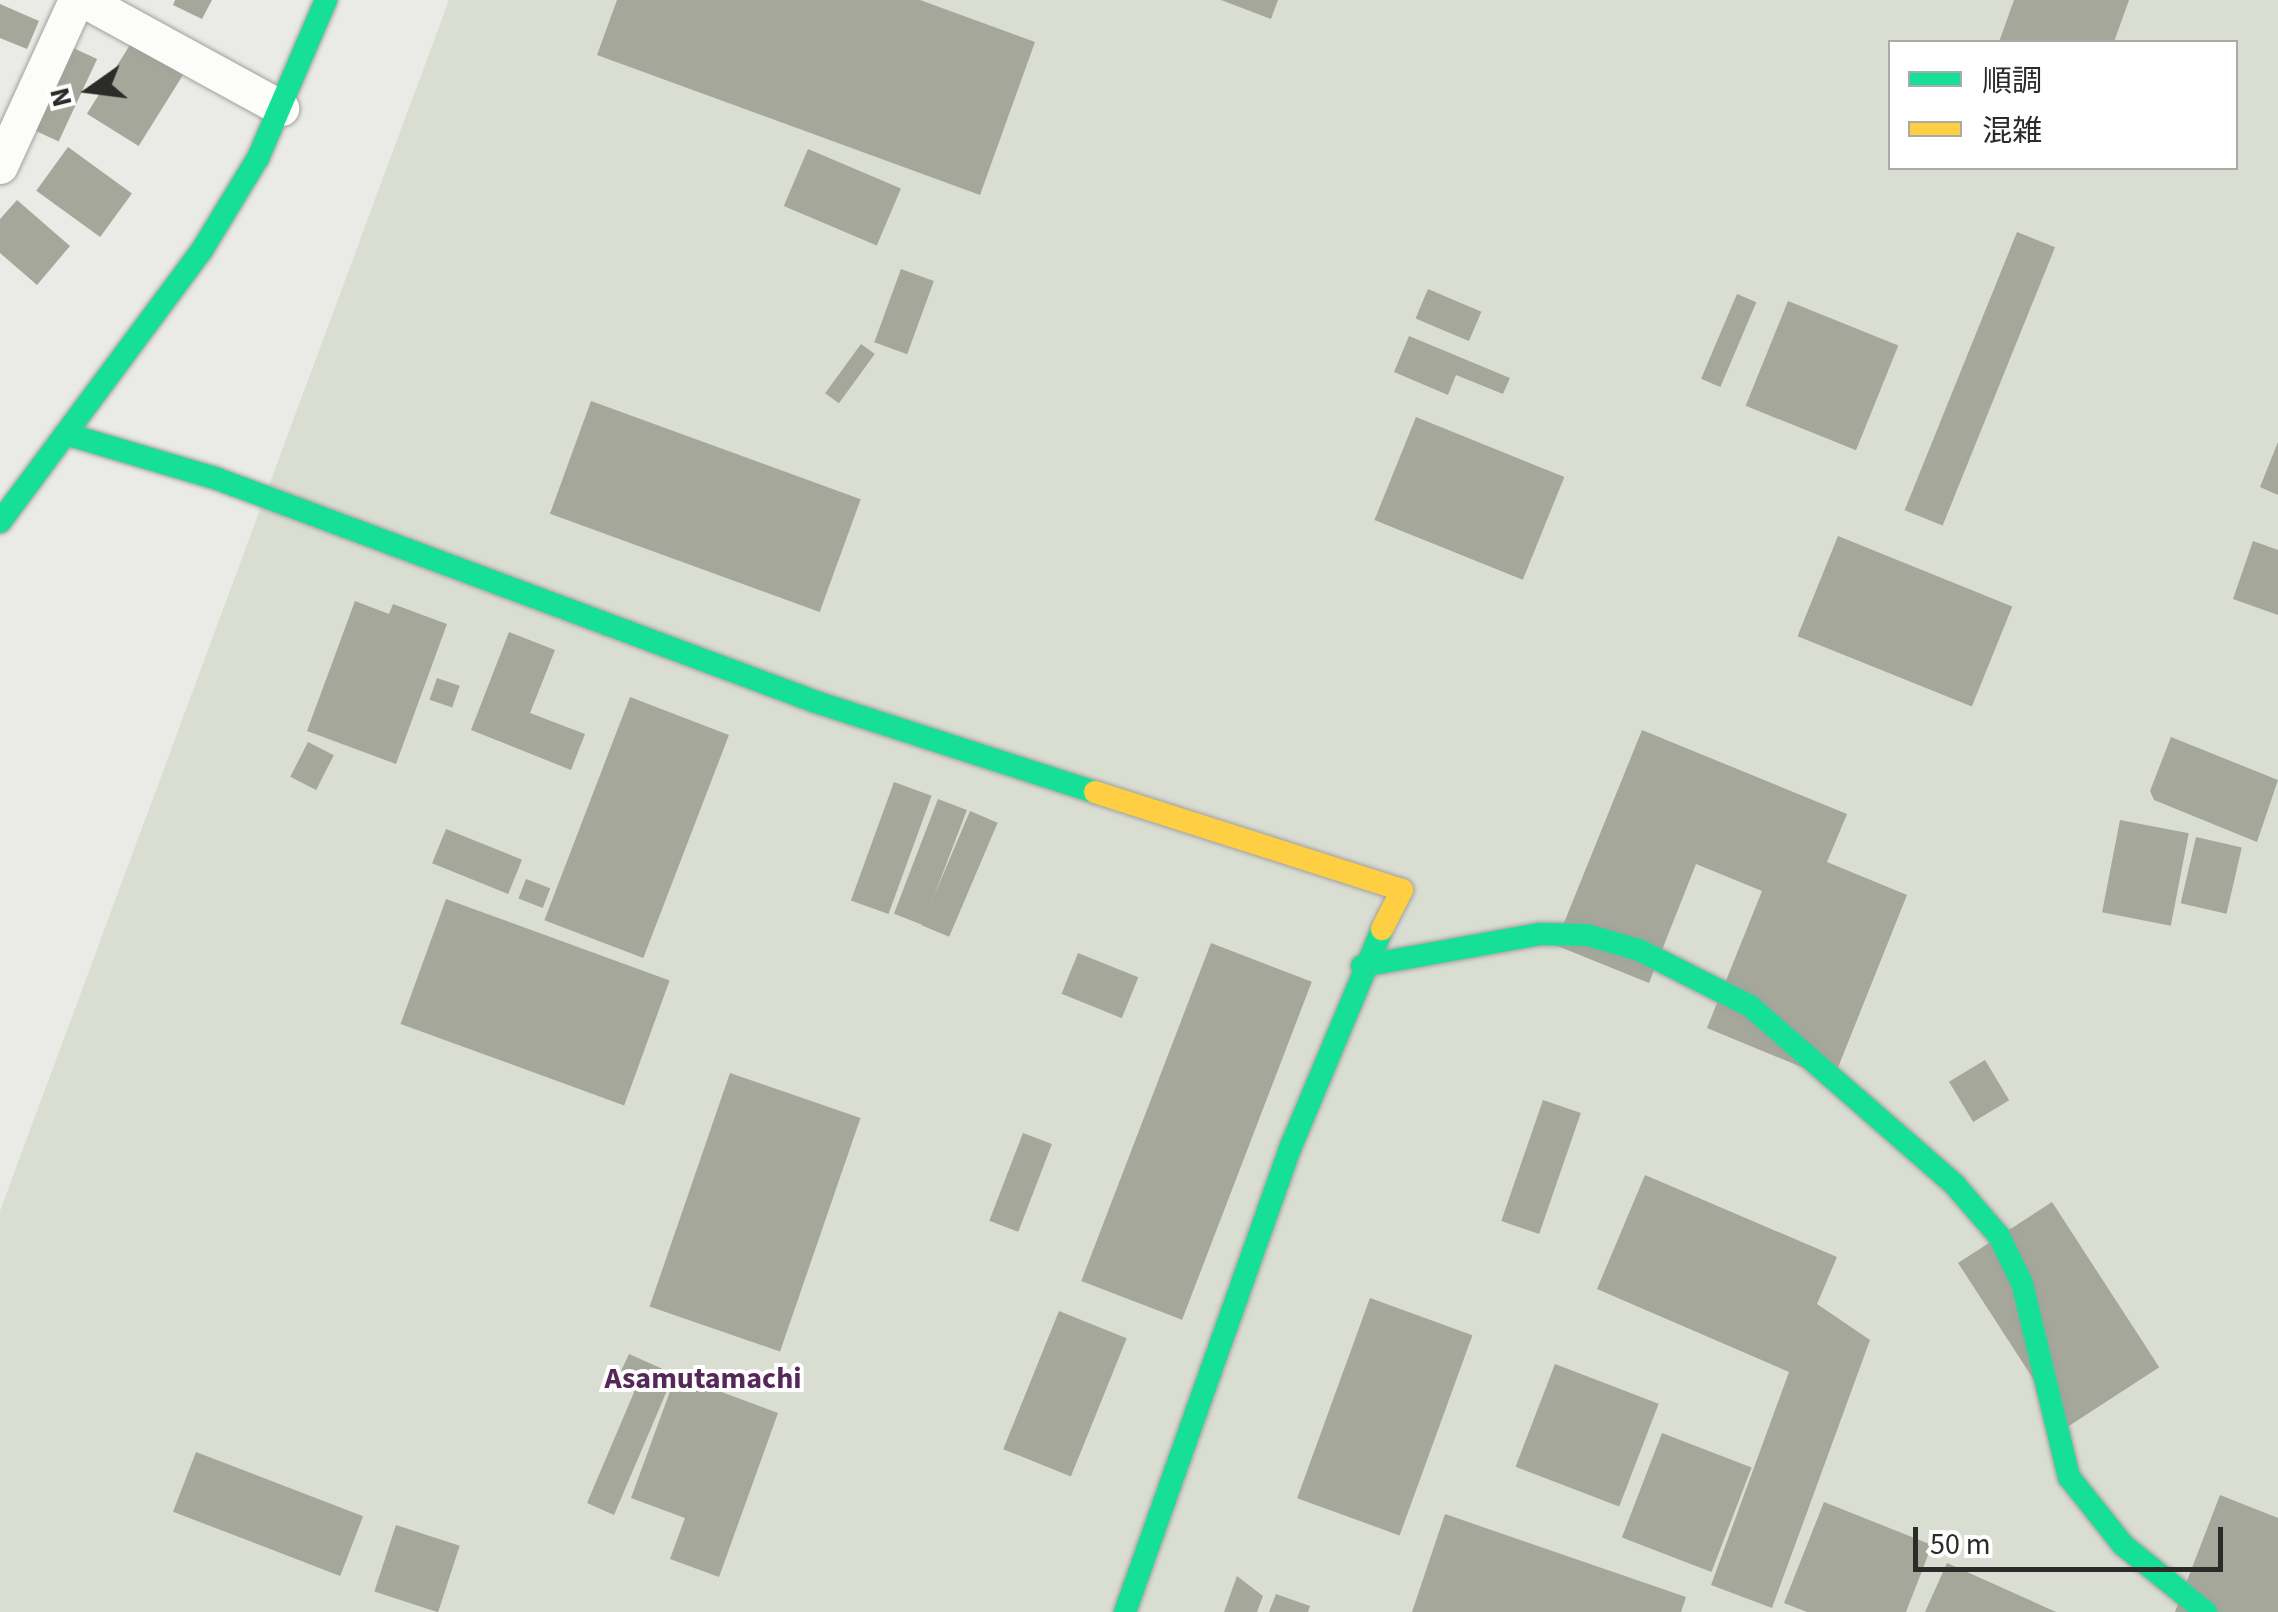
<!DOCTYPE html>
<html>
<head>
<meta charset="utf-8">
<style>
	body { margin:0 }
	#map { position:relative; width:2278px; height:1612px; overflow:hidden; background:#eaebe6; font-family:"Source Sans 3","Noto Sans JP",sans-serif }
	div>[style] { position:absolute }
	.built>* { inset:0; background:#daddd2 }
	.building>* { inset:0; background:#a5a79b; transform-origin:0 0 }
	.roads { filter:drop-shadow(0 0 2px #a0a19d) drop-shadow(0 0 2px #a0a19d) }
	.street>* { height:35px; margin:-17.5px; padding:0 17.5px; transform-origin:17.5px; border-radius:17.5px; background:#fcfcfb }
	.fast>* { height:22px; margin:-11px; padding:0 11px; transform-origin:11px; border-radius:11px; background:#16e098 }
	.slow>* { height:22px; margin:-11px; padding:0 11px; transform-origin:11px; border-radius:11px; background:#ffcf43 }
	span { translate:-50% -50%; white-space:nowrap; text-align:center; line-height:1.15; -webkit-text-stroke:8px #fff; paint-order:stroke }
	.quarter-label { font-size:30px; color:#56285a; font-weight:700 }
	.legend { position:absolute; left:1888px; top:40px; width:350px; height:130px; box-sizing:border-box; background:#fff; border:2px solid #aaaba9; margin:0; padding:12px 18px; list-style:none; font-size:30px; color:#2b2c29 }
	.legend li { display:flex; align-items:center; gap:20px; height:50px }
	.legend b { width:50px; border:2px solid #aaaba9 }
	.north { position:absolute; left:40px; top:40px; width:100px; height:100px; -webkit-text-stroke:8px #fff; paint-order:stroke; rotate:256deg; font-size:28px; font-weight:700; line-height:40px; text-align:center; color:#2b2c29 }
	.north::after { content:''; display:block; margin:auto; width:35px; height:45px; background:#2b2c29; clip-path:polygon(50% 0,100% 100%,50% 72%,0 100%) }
	.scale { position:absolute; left:1913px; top:1527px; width:310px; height:45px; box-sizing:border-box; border:5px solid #2b2c29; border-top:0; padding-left:12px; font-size:30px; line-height:35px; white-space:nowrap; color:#2b2c29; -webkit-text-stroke:8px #fff; paint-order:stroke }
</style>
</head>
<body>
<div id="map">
	<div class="built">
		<div style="clip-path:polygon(evenodd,449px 0,2278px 0,2278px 1612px,0 1612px,0 1211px,449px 0,1890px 42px,2236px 42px,2236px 168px,1890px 168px,1890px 42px)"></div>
	</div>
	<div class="building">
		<div style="clip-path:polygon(175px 0,212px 0,202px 19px,173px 5px)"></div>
		<div style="clip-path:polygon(617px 0,920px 0,1035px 42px,980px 195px,597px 55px)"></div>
		<div style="clip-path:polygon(1221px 0,1278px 0,1271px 19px)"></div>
		<div style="clip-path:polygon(2014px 0,2129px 0,2114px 42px,1999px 42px)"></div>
		<div style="clip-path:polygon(0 4px,39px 21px,27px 49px,0 38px)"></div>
		<div style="left:133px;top:40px;width:61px;height:87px;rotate:32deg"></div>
		<div style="left:69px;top:46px;width:31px;height:91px;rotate:25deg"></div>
		<div style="left:68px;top:147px;width:79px;height:54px;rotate:36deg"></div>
		<div style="left:808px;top:149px;width:101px;height:62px;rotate:23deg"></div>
		<div style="clip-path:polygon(17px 200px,70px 246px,37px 285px,0 253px,0 219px)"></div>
		<div style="left:2017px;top:232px;width:41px;height:300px;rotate:22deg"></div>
		<div style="left:901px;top:269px;width:35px;height:78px;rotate:20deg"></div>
		<div style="left:1428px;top:289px;width:58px;height:32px;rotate:23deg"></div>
		<div style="left:1737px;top:294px;width:21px;height:92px;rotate:23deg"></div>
		<div style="left:1788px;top:301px;width:119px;height:113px;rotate:22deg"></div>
		<div style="clip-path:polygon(1409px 336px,1510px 378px,1503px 394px,1456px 375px,1448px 395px,1394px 372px)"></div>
		<div style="left:861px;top:344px;width:17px;height:61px;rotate:36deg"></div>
		<div style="left:591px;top:401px;width:287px;height:120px;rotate:20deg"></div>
		<div style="left:1416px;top:417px;width:160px;height:111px;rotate:22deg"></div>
		<div style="clip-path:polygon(2278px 442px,2278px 495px,2260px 487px)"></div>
		<div style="left:1838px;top:536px;width:188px;height:108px;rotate:22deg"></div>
		<div style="clip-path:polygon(2253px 541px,2278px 550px,2278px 615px,2233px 599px)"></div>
		<div style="clip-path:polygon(355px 601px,389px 614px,393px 604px,447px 624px,396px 764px,307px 731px)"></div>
		<div style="clip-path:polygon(509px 632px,555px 650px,530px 713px,585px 734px,571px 770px,471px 730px)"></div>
		<div style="left:437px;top:678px;width:24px;height:23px;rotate:19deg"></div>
		<div style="left:630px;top:697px;width:106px;height:239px;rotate:21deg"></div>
		<div style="clip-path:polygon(1642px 730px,1847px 814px,1827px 862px,1907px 895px,1833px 1080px,1707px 1028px,1762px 891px,1696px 864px,1649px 983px,1555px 945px)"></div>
		<div style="clip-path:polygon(2171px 737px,2278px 780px,2257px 842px,2154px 800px,2150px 791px)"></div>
		<div style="left:308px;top:742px;width:29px;height:39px;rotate:27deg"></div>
		<div style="left:894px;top:782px;width:40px;height:126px;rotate:20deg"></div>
		<div style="left:938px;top:799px;width:31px;height:123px;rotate:21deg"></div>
		<div style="left:970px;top:811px;width:30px;height:124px;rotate:23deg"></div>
		<div style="left:2120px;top:820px;width:70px;height:94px;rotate:11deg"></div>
		<div style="left:446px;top:829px;width:82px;height:37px;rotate:22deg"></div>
		<div style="left:2196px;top:837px;width:47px;height:68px;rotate:13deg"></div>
		<div style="left:526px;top:879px;width:26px;height:21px;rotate:21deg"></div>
		<div style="left:446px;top:899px;width:238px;height:133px;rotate:20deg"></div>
		<div style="left:1211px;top:943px;width:108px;height:362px;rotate:21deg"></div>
		<div style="left:1078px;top:953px;width:65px;height:44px;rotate:22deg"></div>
		<div style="left:1985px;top:1060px;width:47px;height:42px;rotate:59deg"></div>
		<div style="left:730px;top:1073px;width:138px;height:247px;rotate:19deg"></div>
		<div style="left:1543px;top:1100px;width:40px;height:128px;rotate:19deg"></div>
		<div style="left:1023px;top:1133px;width:31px;height:94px;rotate:21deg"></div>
		<div style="clip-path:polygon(1645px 1175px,1837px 1257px,1817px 1304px,1870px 1340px,1772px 1608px,1711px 1585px,1789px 1372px,1597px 1289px)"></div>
		<div style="left:2052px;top:1202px;width:197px;height:112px;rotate:57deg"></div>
		<div style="left:1370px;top:1298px;width:109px;height:213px;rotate:20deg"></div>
		<div style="left:1059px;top:1311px;width:73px;height:149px;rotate:22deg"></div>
		<div style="clip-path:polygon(629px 1354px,674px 1374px,614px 1515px,587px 1503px,635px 1390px,616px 1382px)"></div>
		<div style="left:1555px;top:1364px;width:111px;height:110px;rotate:21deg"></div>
		<div style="clip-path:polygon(676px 1375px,778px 1413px,719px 1577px,670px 1559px,685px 1518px,631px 1498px)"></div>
		<div style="left:1662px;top:1433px;width:96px;height:112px;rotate:21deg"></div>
		<div style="left:196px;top:1452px;width:179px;height:64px;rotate:21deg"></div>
		<div style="clip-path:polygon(2220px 1495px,2278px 1518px,2278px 1612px,2175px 1612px)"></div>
		<div style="clip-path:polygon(1824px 1502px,1932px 1545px,1906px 1612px,1807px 1612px,1784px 1603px)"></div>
		<div style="clip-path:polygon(1445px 1514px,1686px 1597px,1681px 1612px,1412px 1612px)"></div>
		<div style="left:396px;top:1525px;width:67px;height:70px;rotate:18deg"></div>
		<div style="clip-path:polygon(1947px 1563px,2056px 1612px,1925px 1612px)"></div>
		<div style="clip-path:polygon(1237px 1576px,1263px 1596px,1257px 1612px,1224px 1612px)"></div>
		<div style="clip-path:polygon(1276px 1594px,1310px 1606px,1308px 1612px,1269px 1612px)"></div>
	</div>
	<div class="roads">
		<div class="street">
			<div style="left:84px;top:0;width:225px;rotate:28.7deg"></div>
			<div style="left:0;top:166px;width:183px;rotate:-65.4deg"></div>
		</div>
		<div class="fast">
			<div style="left:66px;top:434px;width:155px;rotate:16.5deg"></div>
			<div style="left:215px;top:478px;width:641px;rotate:20.44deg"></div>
			<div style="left:816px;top:702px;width:293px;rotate:17.9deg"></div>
			<div style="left:0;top:522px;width:339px;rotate:-53.4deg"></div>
			<div style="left:202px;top:250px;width:108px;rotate:-58.7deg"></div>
			<div style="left:258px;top:158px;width:172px;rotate:-66.7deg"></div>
			<div style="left:1362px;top:966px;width:180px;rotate:-10.2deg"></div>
			<div style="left:1539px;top:934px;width:48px;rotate:1.2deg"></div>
			<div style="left:1587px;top:935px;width:54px;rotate:16.1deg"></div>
			<div style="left:1639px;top:950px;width:124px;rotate:26.8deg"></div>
			<div style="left:1750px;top:1006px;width:271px;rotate:41.1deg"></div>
			<div style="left:1954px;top:1184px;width:69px;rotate:49.1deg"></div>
			<div style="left:1999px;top:1236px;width:52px;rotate:63.9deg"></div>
			<div style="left:2022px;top:1283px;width:200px;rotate:76.4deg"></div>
			<div style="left:2069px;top:1477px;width:87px;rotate:51.5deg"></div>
			<div style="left:2123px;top:1545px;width:107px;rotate:38.9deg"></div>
			<div style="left:1125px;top:1612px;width:495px;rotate:-70.4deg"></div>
			<div style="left:1291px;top:1146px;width:235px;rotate:-67.2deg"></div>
		</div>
		<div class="slow">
			<div style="left:1095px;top:792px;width:322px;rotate:17.7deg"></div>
			<div style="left:1402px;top:890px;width:44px;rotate:117.1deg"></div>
		</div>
	</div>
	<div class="quarter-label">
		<span style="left:703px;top:1379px">Asamutamachi</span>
	</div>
	<ul class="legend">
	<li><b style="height:12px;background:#16e098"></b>順調</li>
	<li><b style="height:12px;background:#ffcf43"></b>混雑</li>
	</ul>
	<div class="north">N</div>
	<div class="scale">50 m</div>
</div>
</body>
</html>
